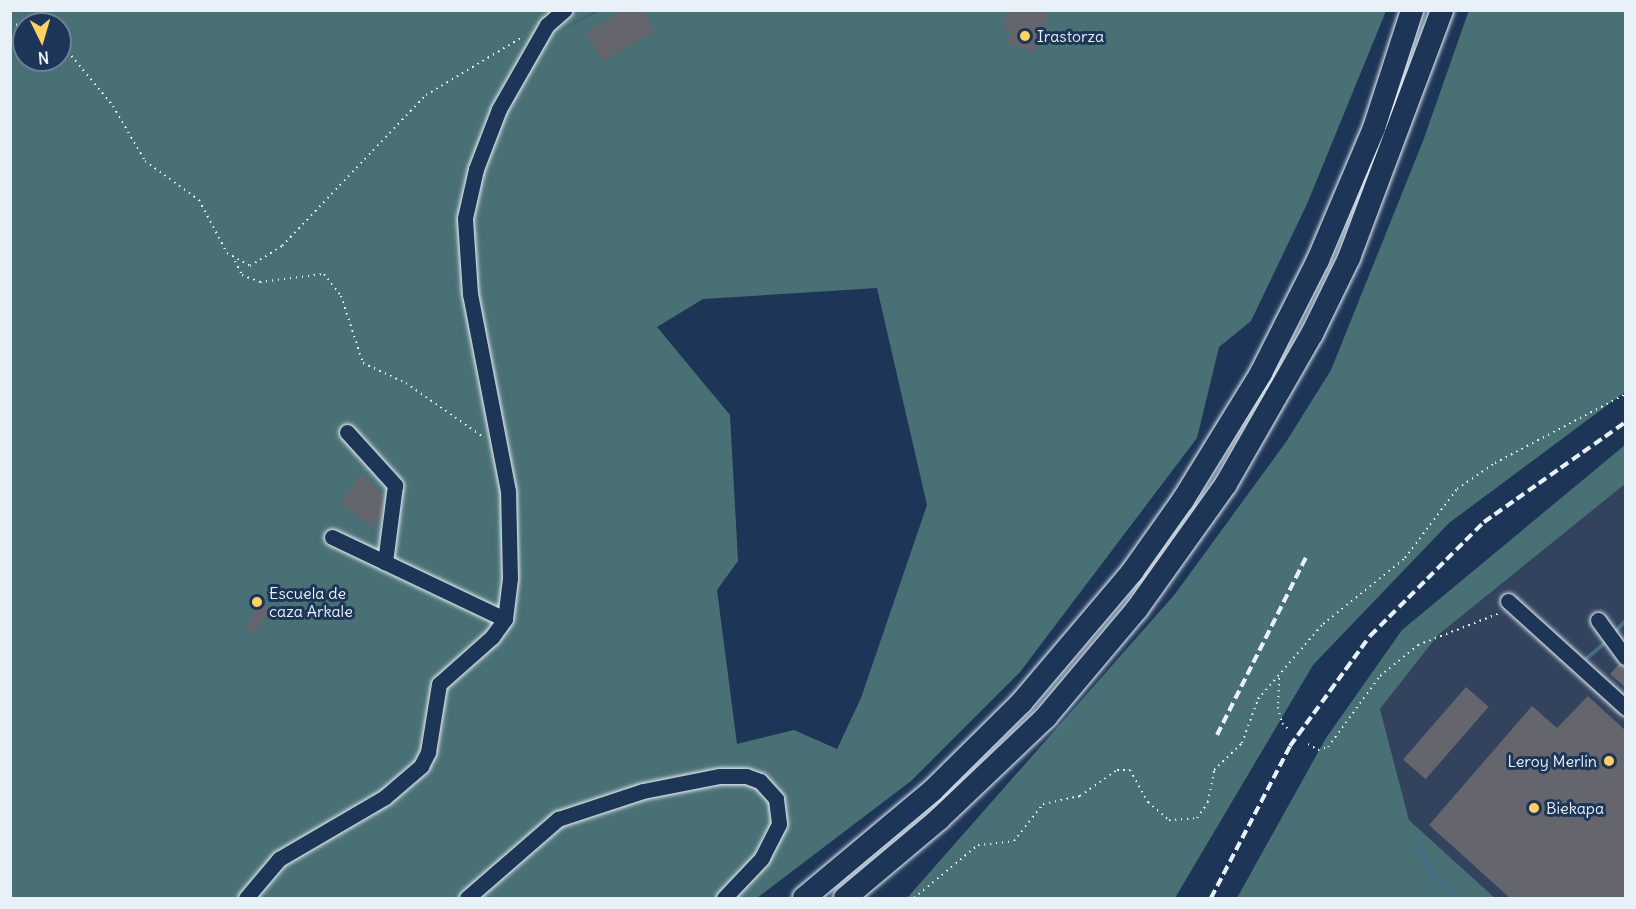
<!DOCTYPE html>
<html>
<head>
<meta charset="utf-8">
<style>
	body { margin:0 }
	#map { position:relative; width:1636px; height:909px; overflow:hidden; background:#1d3557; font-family:Delius,sans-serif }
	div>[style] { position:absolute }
	.built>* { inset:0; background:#33435e }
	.green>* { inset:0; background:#497175 }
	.stream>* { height:4px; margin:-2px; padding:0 2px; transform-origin:2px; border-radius:2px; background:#426e87 }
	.building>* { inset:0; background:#65656e; transform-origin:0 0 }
	.path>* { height:2px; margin-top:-1px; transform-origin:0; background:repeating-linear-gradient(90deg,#e8f1f8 0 1.5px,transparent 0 6px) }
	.roads { filter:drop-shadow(0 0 2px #e8f1f8) drop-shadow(0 0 2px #e8f1f8) }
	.minor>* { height:15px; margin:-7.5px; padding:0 7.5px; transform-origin:7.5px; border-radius:7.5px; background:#1d3557 }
	.highway>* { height:22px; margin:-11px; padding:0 11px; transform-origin:11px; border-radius:11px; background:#1d3557 }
	.rail>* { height:4px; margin-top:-2px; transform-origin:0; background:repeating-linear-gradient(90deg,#e8f1f8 0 9px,transparent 0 13.5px) }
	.dots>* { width:16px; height:16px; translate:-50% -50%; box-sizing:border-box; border:3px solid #1d3557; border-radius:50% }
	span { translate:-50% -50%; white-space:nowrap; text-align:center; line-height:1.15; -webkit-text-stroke:6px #1d3557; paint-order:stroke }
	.poi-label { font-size:16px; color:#e8f1f8 }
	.left { translate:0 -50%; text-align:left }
	.right { translate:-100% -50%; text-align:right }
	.frame { position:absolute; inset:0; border:12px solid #e8f1f8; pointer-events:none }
	.north { position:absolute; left:12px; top:12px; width:60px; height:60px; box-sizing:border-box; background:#1d3557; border:2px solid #6e8097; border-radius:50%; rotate:175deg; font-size:16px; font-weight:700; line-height:24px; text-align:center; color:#e8f1f8 }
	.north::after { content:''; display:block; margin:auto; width:21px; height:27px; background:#ffd166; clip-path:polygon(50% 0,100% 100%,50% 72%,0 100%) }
</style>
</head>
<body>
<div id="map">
	<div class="built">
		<div style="clip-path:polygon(1625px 484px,1625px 898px,1495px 898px,1409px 820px,1380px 709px,1438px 635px)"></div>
	</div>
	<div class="green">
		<div style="clip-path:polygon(evenodd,600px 10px,1386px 11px,1307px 204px,1251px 321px,1219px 347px,1197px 438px,1020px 672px,911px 781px,757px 898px,11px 898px,10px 11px,597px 11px,550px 36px,600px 10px,24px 24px,60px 24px,60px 60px,24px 60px,24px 24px,600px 10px,877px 288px,927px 505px,861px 698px,837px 749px,794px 730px,737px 744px,717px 590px,738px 561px,730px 415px,657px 327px,703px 299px,877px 288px)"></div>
		<div style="clip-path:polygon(1469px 10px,1625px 11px,1625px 392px,1449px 523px,1313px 665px,1175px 898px,907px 898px,1175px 594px,1286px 442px,1331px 370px,1423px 141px)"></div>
		<div style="clip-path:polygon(1625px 445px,1625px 484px,1438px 635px,1380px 709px,1409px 820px,1495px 898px,1237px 898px,1326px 738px,1402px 630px)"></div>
	</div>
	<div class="stream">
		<div style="left:1612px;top:636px;width:21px;rotate:-49deg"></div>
		<div style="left:1587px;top:658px;width:26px;rotate:-40deg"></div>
		<div style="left:1416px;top:838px;width:43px;rotate:66.4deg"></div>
		<div style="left:1433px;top:877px;width:33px;rotate:39deg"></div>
	</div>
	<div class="building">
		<div style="clip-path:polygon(625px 10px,643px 10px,655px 32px,602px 61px,586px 32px)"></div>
		<div style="clip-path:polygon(1008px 10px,1049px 13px,1034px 53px,1007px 43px,1011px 31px,1002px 27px)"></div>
		<div style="clip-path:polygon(362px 475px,384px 494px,381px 516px,372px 527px,340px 502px)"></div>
		<div style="left:262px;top:602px;width:11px;height:31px;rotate:34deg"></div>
		<div style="clip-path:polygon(1619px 664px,1626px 667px,1626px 688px,1610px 674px)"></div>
		<div style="left:1466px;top:687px;width:30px;height:96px;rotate:41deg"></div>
		<div style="clip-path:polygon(1588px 696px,1626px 731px,1626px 898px,1510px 898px,1429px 825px,1532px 706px,1557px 728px)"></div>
	</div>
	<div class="path">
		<div style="left:30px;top:10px;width:21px;rotate:43deg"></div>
		<div style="left:25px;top:24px;width:19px;rotate:-3deg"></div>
		<div style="left:10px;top:25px;width:14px;rotate:-4deg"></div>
		<div style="left:60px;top:42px;width:83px;rotate:50.4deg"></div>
		<div style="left:113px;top:106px;width:64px;rotate:59.8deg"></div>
		<div style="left:145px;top:161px;width:67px;rotate:35.8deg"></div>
		<div style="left:199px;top:200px;width:60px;rotate:62.2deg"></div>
		<div style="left:227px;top:253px;width:26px;rotate:29deg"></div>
		<div style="left:250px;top:266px;width:38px;rotate:-32deg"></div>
		<div style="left:282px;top:246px;width:209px;rotate:-46.4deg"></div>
		<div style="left:426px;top:95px;width:114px;rotate:-31deg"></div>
		<div style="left:235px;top:261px;width:16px;rotate:63deg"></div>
		<div style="left:242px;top:275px;width:19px;rotate:21deg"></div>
		<div style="left:260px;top:282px;width:64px;rotate:-7.1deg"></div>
		<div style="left:324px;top:274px;width:28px;rotate:52deg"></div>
		<div style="left:341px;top:296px;width:71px;rotate:71.8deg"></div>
		<div style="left:363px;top:363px;width:47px;rotate:24.9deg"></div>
		<div style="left:406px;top:383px;width:94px;rotate:35deg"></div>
		<div style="left:1279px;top:678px;width:29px;rotate:92deg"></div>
		<div style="left:1278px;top:707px;width:16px;rotate:76deg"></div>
		<div style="left:1282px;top:723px;width:11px;rotate:45deg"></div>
		<div style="left:1308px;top:744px;width:12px;rotate:31deg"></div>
		<div style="left:1318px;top:750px;width:10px;rotate:-17deg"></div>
		<div style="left:1328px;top:747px;width:88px;rotate:-53.8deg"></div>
		<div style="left:1380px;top:676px;width:49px;rotate:-39.2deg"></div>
		<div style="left:1418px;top:645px;width:88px;rotate:-21.3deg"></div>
		<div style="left:914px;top:898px;width:83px;rotate:-39.6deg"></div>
		<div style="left:978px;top:845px;width:36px;rotate:-6deg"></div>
		<div style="left:1014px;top:841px;width:47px;rotate:-51.9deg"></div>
		<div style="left:1043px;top:804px;width:38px;rotate:-12deg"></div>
		<div style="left:1080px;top:796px;width:45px;rotate:-35.1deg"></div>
		<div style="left:1117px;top:770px;width:13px"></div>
		<div style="left:1130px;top:770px;width:37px;rotate:61deg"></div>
		<div style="left:1148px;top:802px;width:28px;rotate:41deg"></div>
		<div style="left:1169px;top:820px;width:28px;rotate:-4deg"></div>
		<div style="left:1197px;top:818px;width:19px;rotate:-55deg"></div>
		<div style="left:1208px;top:802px;width:33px;rotate:-79deg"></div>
		<div style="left:1214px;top:770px;width:39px;rotate:-44deg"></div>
		<div style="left:1242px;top:743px;width:47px;rotate:-70deg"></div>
		<div style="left:1258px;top:699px;width:99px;rotate:-49.1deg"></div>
		<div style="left:1323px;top:624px;width:105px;rotate:-38.8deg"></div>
		<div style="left:1405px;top:558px;width:86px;rotate:-53deg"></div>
		<div style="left:1457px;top:489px;width:46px;rotate:-34.4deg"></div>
		<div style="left:1495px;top:463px;width:148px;rotate:-27.8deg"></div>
	</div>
	<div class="roads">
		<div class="minor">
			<div style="left:347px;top:432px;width:72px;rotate:47.8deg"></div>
			<div style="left:395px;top:485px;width:78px;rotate:97.4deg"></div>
			<div style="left:332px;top:537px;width:191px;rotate:25.4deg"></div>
			<div style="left:1508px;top:601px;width:159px;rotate:42.2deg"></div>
			<div style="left:1598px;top:620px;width:46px;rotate:53.9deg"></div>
			<div style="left:246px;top:898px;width:51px;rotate:-49.8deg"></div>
			<div style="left:279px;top:859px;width:123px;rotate:-30.3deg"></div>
			<div style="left:385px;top:797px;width:48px;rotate:-40.7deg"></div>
			<div style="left:421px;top:766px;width:16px;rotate:-63deg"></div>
			<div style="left:428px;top:752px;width:69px;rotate:-80.8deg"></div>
			<div style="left:439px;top:684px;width:71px;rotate:-41.6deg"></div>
			<div style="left:492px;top:637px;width:22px;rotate:-54deg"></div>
			<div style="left:505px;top:619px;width:41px;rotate:-83deg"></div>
			<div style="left:510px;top:578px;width:87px;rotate:-91.3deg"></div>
			<div style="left:508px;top:491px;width:201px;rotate:-100.9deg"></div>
			<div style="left:470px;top:294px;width:76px;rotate:-93.8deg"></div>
			<div style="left:465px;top:218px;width:50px;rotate:-77.3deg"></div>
			<div style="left:476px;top:169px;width:64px;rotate:-69deg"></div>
			<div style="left:499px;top:109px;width:97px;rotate:-60.3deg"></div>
			<div style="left:547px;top:25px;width:23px;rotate:-41deg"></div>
			<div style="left:467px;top:898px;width:121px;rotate:-41deg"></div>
			<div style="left:558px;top:819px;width:89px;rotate:-18.2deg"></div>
			<div style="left:643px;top:791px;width:77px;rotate:-11.2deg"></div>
			<div style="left:719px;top:776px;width:27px"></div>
			<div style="left:746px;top:776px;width:15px;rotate:20deg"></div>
			<div style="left:760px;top:781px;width:24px;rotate:48deg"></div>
			<div style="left:776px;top:799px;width:25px;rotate:83deg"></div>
			<div style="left:779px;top:824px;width:38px;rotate:117deg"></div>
			<div style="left:762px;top:858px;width:55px;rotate:133.5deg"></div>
		</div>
		<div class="highway">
			<div style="left:804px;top:898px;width:168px;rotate:-39.9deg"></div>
			<div style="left:933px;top:790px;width:124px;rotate:-44.7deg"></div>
			<div style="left:1021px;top:703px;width:172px;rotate:-49.7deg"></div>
			<div style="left:1132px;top:572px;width:88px;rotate:-54.7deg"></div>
			<div style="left:1183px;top:500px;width:149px;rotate:-58.4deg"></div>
			<div style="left:1261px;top:373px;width:127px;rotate:-63.2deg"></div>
			<div style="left:1318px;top:260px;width:143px;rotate:-67deg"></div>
			<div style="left:1374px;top:128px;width:124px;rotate:-72.1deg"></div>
			<div style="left:845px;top:898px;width:123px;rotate:-40deg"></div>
			<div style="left:939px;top:819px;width:148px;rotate:-43.6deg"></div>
			<div style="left:1046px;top:717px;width:141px;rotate:-49.9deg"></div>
			<div style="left:1137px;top:609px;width:153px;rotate:-54.5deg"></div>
			<div style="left:1226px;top:484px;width:173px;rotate:-60.2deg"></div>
			<div style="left:1312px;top:334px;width:85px;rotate:-64deg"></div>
			<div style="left:1349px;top:258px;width:265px;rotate:-69.4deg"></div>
		</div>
	</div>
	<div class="rail">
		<div style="left:1217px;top:735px;width:201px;rotate:-63.4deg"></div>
		<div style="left:1211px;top:898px;width:171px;rotate:-62.5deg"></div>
		<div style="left:1290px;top:746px;width:136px;rotate:-54deg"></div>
		<div style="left:1370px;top:636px;width:161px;rotate:-45deg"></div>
		<div style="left:1484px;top:522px;width:174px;rotate:-35.2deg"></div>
	</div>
	<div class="dots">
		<div style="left:1025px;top:36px;background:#ffd166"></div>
		<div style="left:257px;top:602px;background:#ffd166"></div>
		<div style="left:1609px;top:761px;background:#ffd166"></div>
		<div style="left:1534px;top:808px;background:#ffd166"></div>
	</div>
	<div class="poi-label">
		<span class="left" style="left:1037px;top:36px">Irastorza</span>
		<span class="left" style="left:269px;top:602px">Escuela de<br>caza Arkale</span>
		<span class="right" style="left:1597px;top:761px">Leroy Merlin</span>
		<span class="left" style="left:1546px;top:808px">Biekapa</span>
	</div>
	<div class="frame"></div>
	<div class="north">N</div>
</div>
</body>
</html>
